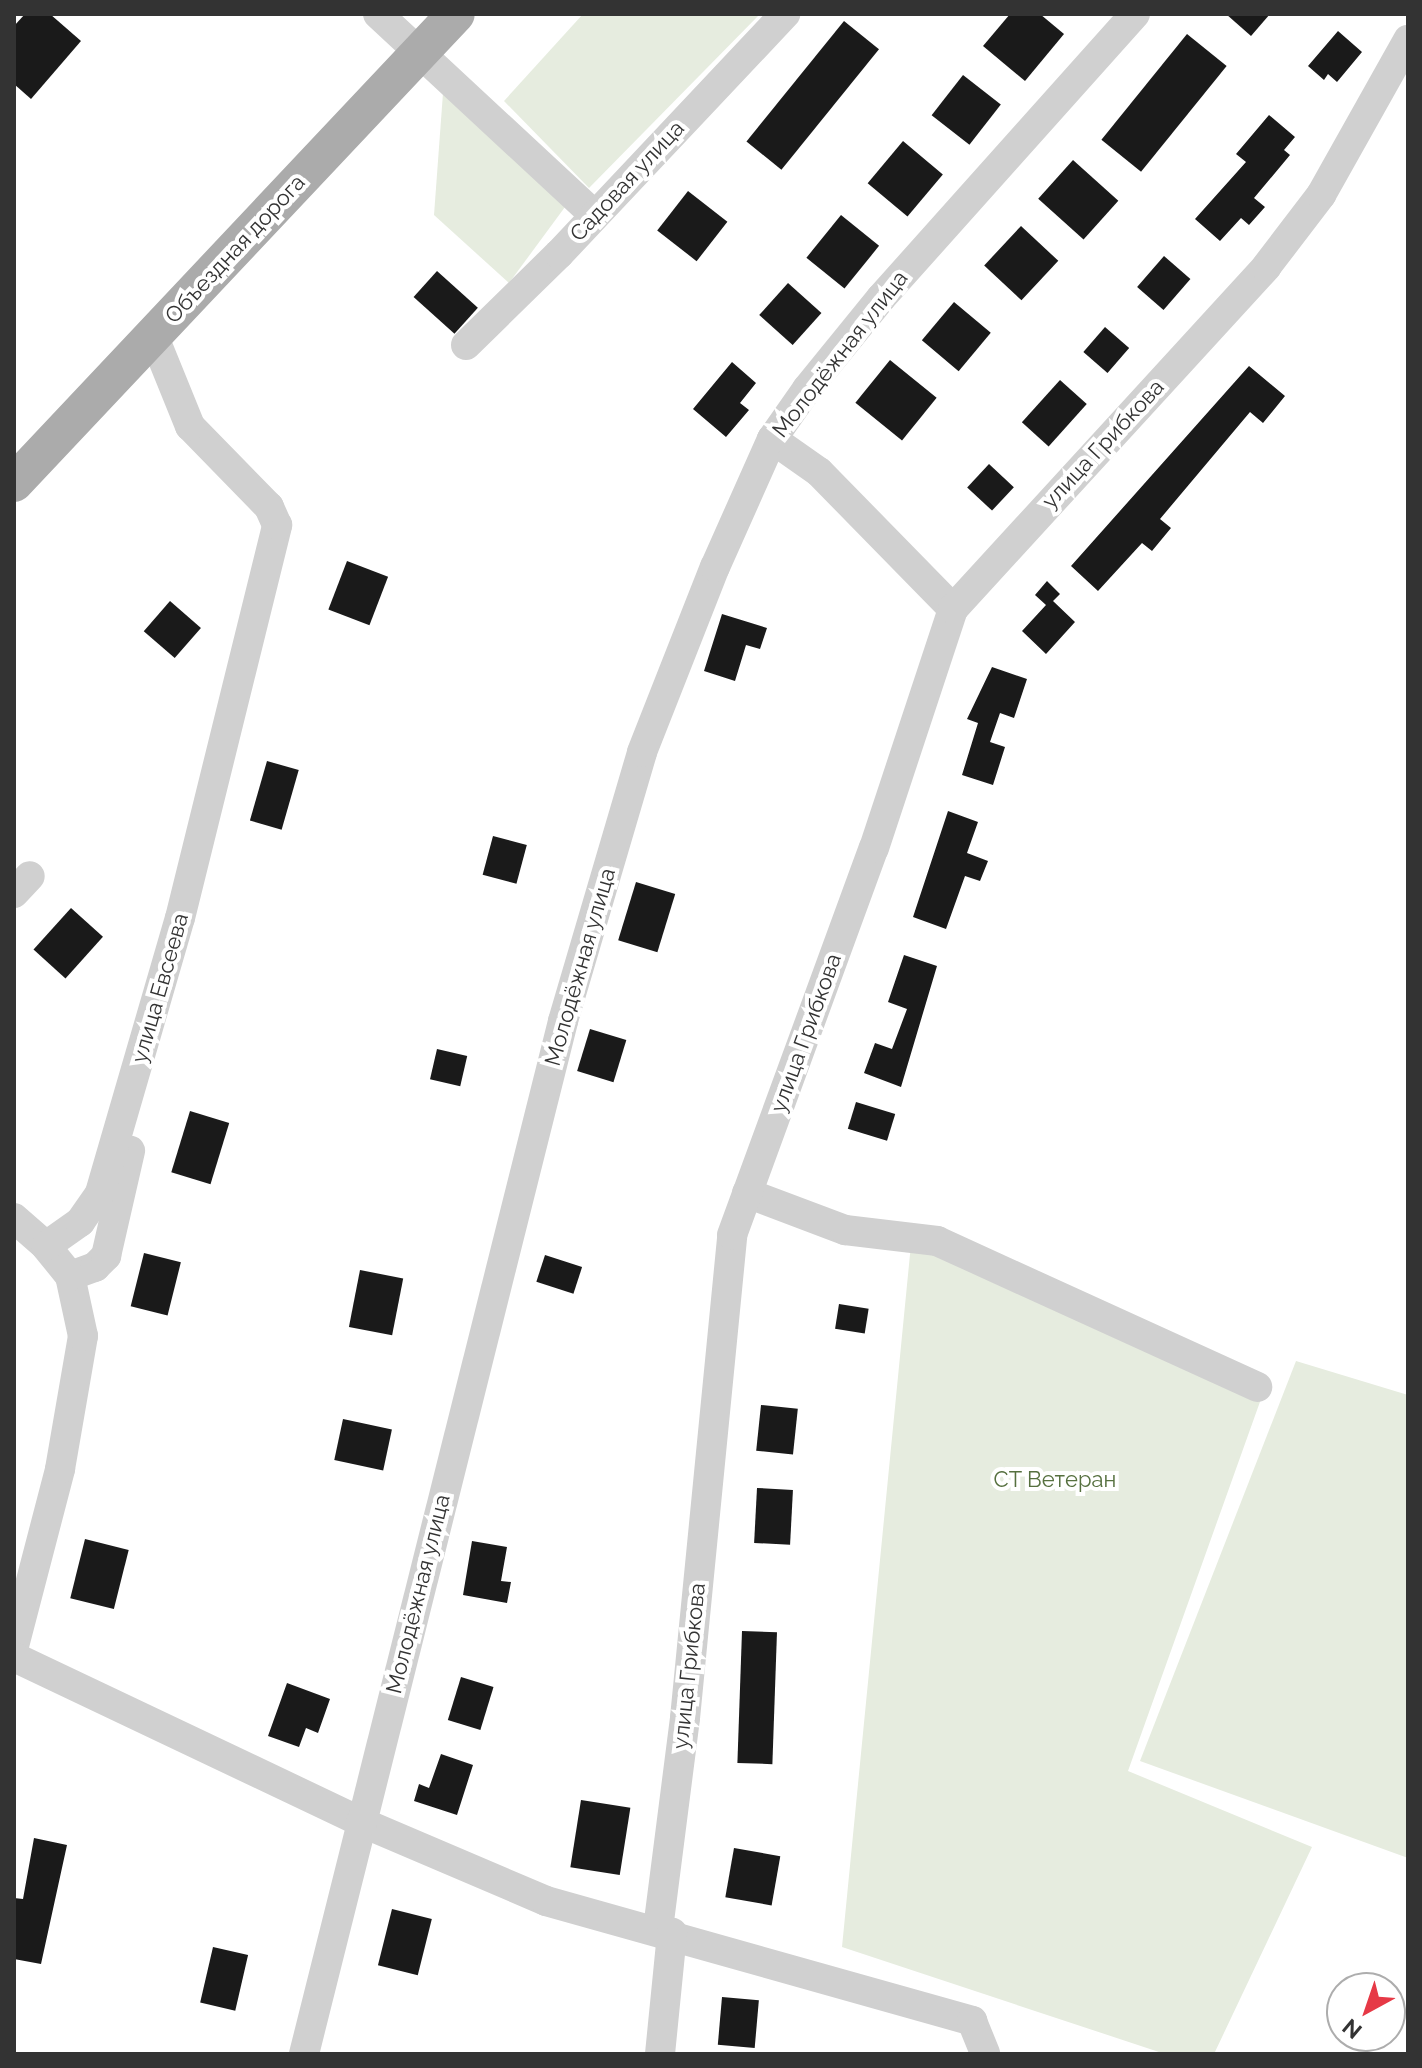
<!DOCTYPE html>
<html>
<head>
<meta charset="utf-8">
<style>
	body { margin:0 }
	#map { position:relative; width:1422px; height:2068px; overflow:hidden; background:#fff; font-family:Raleway,sans-serif }
	div>[style] { position:absolute }
	.green>* { inset:0; background:#e6ecdf }
	.building>* { inset:0; background:#1a1a1a; transform-origin:0 0 }
	.minor>* { height:30px; margin:-15px; padding:0 15px; transform-origin:15px; border-radius:15px; background:#d0d0d0 }
	.major>* { height:38px; margin:-19px; padding:0 19px; transform-origin:19px; border-radius:19px; background:#ababab }
	span { translate:-50% -50%; white-space:nowrap; text-align:center; line-height:1.15; -webkit-text-stroke:8px #fff; paint-order:stroke }
	.street-label { font-size:22px; color:#333 }
	.park-label { font-size:22px; color:#56703f }
	.frame { position:absolute; inset:0; border:16px solid #333; pointer-events:none }
	.north { position:absolute; left:1326px; top:1972px; width:80px; height:80px; box-sizing:border-box; background:#fff; border:2px solid #adadad; border-radius:50%; rotate:220deg; font-size:22px; font-weight:700; line-height:32px; text-align:center; color:#333 }
	.north::after { content:''; display:block; margin:auto; width:28px; height:36px; background:#e63946; clip-path:polygon(50% 0,100% 100%,50% 72%,0 100%) }
</style>
</head>
<body>
<div id="map">
	<div class="green">
		<div style="clip-path:polygon(583px 14px,760px 14px,589px 188px,504px 101px)"></div>
		<div style="clip-path:polygon(443px 93px,565px 207px,509px 283px,434px 215px)"></div>
		<div style="clip-path:polygon(912px 1234px,1266px 1385px,1128px 1771px,1312px 1847px,1214px 2054px,1165px 2054px,842px 1947px)"></div>
		<div style="clip-path:polygon(1296px 1361px,1408px 1395px,1408px 1858px,1140px 1761px)"></div>
	</div>
	<div class="building">
		<div style="clip-path:polygon(25px 14px,50px 14px,81px 41px,31px 99px,14px 84px,14px 26px)"></div>
		<div style="clip-path:polygon(1010px 14px,1040px 14px,1064px 34px,1025px 81px,983px 46px)"></div>
		<div style="clip-path:polygon(1226px 14px,1270px 14px,1251px 36px)"></div>
		<div style="left:844px;top:21px;width:45px;height:155px;rotate:39deg"></div>
		<div style="clip-path:polygon(1338px 31px,1362px 52px,1337px 82px,1328px 74px,1324px 80px,1308px 66px)"></div>
		<div style="left:1187px;top:34px;width:51px;height:136px;rotate:39deg"></div>
		<div style="left:963px;top:75px;width:48px;height:51px;rotate:38deg"></div>
		<div style="clip-path:polygon(1269px 115px,1295px 137px,1284px 150px,1290px 155px,1254px 198px,1265px 207px,1249px 225px,1241px 218px,1220px 241px,1195px 219px,1246px 162px,1236px 154px)"></div>
		<div style="left:903px;top:141px;width:52px;height:55px;rotate:40deg"></div>
		<div style="left:1073px;top:160px;width:61px;height:52px;rotate:42deg"></div>
		<div style="left:688px;top:191px;width:50px;height:50px;rotate:38deg"></div>
		<div style="left:841px;top:215px;width:49px;height:55px;rotate:39deg"></div>
		<div style="left:1021px;top:226px;width:51px;height:54px;rotate:43deg"></div>
		<div style="left:1164px;top:256px;width:35px;height:41px;rotate:41deg"></div>
		<div style="left:437px;top:271px;width:55px;height:35px;rotate:42deg"></div>
		<div style="left:788px;top:283px;width:45px;height:43px;rotate:42deg"></div>
		<div style="left:954px;top:302px;width:48px;height:50px;rotate:40deg"></div>
		<div style="left:1105px;top:327px;width:32px;height:33px;rotate:41deg"></div>
		<div style="left:890px;top:360px;width:60px;height:55px;rotate:39deg"></div>
		<div style="clip-path:polygon(732px 362px,756px 383px,740px 403px,749px 410px,726px 437px,693px 409px)"></div>
		<div style="clip-path:polygon(1249px 366px,1285px 396px,1263px 423px,1250px 412px,1160px 519px,1171px 528px,1152px 551px,1142px 543px,1098px 591px,1071px 566px)"></div>
		<div style="left:1060px;top:380px;width:36px;height:57px;rotate:42deg"></div>
		<div style="left:989px;top:464px;width:34px;height:32px;rotate:43deg"></div>
		<div style="left:347px;top:561px;width:44px;height:52px;rotate:21deg"></div>
		<div style="clip-path:polygon(1047px 581px,1060px 594px,1053px 601px,1075px 622px,1046px 654px,1022px 631px,1046px 605px,1035px 595px)"></div>
		<div style="left:170px;top:601px;width:41px;height:40px;rotate:41deg"></div>
		<div style="clip-path:polygon(722px 614px,767px 628px,760px 649px,746px 645px,735px 681px,704px 671px)"></div>
		<div style="clip-path:polygon(992px 667px,1027px 679px,1014px 718px,1000px 713px,990px 742px,1005px 747px,993px 785px,962px 775px,978px 723px,967px 719px)"></div>
		<div style="left:267px;top:761px;width:33px;height:62px;rotate:16deg"></div>
		<div style="clip-path:polygon(948px 811px,978px 822px,967px 853px,988px 861px,980px 881px,965px 876px,946px 929px,913px 917px)"></div>
		<div style="left:493px;top:836px;width:35px;height:40px;rotate:15deg"></div>
		<div style="left:636px;top:882px;width:41px;height:61px;rotate:17deg"></div>
		<div style="left:71px;top:908px;width:43px;height:56px;rotate:42deg"></div>
		<div style="clip-path:polygon(904px 955px,937px 966px,901px 1087px,864px 1073px,875px 1043px,892px 1049px,907px 1009px,888px 1002px)"></div>
		<div style="left:590px;top:1029px;width:38px;height:44px;rotate:17deg"></div>
		<div style="left:437px;top:1049px;width:31px;height:31px;rotate:13deg"></div>
		<div style="left:856px;top:1102px;width:41px;height:28px;rotate:17deg"></div>
		<div style="left:190px;top:1111px;width:41px;height:64px;rotate:17deg"></div>
		<div style="left:144px;top:1253px;width:38px;height:55px;rotate:14deg"></div>
		<div style="left:545px;top:1255px;width:39px;height:28px;rotate:18deg"></div>
		<div style="left:360px;top:1270px;width:44px;height:58px;rotate:11deg"></div>
		<div style="left:839px;top:1304px;width:30px;height:25px;rotate:9deg"></div>
		<div style="left:761px;top:1405px;width:37px;height:46px;rotate:6deg"></div>
		<div style="left:343px;top:1419px;width:50px;height:42px;rotate:12deg"></div>
		<div style="left:757px;top:1488px;width:36px;height:55px;rotate:3deg"></div>
		<div style="left:85px;top:1539px;width:45px;height:61px;rotate:14deg"></div>
		<div style="clip-path:polygon(472px 1541px,507px 1547px,501px 1581px,511px 1582px,507px 1603px,463px 1595px)"></div>
		<div style="left:742px;top:1631px;width:35px;height:132px;rotate:2deg"></div>
		<div style="left:461px;top:1677px;width:34px;height:45px;rotate:17deg"></div>
		<div style="clip-path:polygon(287px 1683px,330px 1699px,318px 1733px,306px 1728px,299px 1747px,268px 1736px)"></div>
		<div style="clip-path:polygon(441px 1754px,473px 1765px,457px 1815px,414px 1801px,419px 1784px,429px 1788px)"></div>
		<div style="left:581px;top:1800px;width:50px;height:68px;rotate:9deg"></div>
		<div style="clip-path:polygon(34px 1838px,67px 1845px,41px 1964px,14px 1959px,14px 1898px,23px 1899px)"></div>
		<div style="left:734px;top:1848px;width:47px;height:50px;rotate:10deg"></div>
		<div style="left:392px;top:1909px;width:41px;height:58px;rotate:14deg"></div>
		<div style="left:213px;top:1947px;width:36px;height:57px;rotate:13deg"></div>
		<div style="left:722px;top:1997px;width:37px;height:48px;rotate:5deg"></div>
	</div>
	<div class="minor">
		<div style="left:378px;top:14px;width:295px;rotate:42.9deg"></div>
		<div style="left:466px;top:345px;width:130px;rotate:-44.4deg"></div>
		<div style="left:559px;top:254px;width:330px;rotate:-46.7deg"></div>
		<div style="left:772px;top:439px;width:57px;rotate:35.1deg"></div>
		<div style="left:819px;top:472px;width:192px;rotate:45.6deg"></div>
		<div style="left:14px;top:893px;width:23px;rotate:-47deg"></div>
		<div style="left:747px;top:1193px;width:105px;rotate:20.7deg"></div>
		<div style="left:845px;top:1230px;width:93px;rotate:6.8deg"></div>
		<div style="left:937px;top:1241px;width:352px;rotate:24.5deg"></div>
		<div style="left:14px;top:1218px;width:43px;rotate:41.2deg"></div>
		<div style="left:70px;top:1276px;width:27px;rotate:-20deg"></div>
		<div style="left:95px;top:1267px;width:16px;rotate:-45deg"></div>
		<div style="left:106px;top:1256px;width:108px;rotate:-77.1deg"></div>
		<div style="left:14px;top:1646px;width:183px;rotate:-75.4deg"></div>
		<div style="left:60px;top:1469px;width:135px;rotate:-80.2deg"></div>
		<div style="left:83px;top:1336px;width:61px;rotate:-102.2deg"></div>
		<div style="left:70px;top:1276px;width:38px;rotate:-129deg"></div>
		<div style="left:46px;top:1246px;width:42px;rotate:-35.2deg"></div>
		<div style="left:80px;top:1222px;width:35px;rotate:-55deg"></div>
		<div style="left:100px;top:1193px;width:286px;rotate:-73.8deg"></div>
		<div style="left:180px;top:918px;width:405px;rotate:-76.1deg"></div>
		<div style="left:277px;top:525px;width:20px;rotate:-114deg"></div>
		<div style="left:269px;top:507px;width:113px;rotate:-134.3deg"></div>
		<div style="left:190px;top:426px;width:98px;rotate:-112.1deg"></div>
		<div style="left:14px;top:1657px;width:384px;rotate:25.4deg"></div>
		<div style="left:361px;top:1822px;width:201px;rotate:23.1deg"></div>
		<div style="left:546px;top:1901px;width:443px;rotate:15.7deg"></div>
		<div style="left:972px;top:2021px;width:35px;rotate:68deg"></div>
		<div style="left:658px;top:1929px;width:213px;rotate:-82.7deg"></div>
		<div style="left:685px;top:1718px;width:485px;rotate:-84.4deg"></div>
		<div style="left:732px;top:1235px;width:412px;rotate:-69.9deg"></div>
		<div style="left:874px;top:848px;width:252px;rotate:-71.7deg"></div>
		<div style="left:953px;top:609px;width:464px;rotate:-47.5deg"></div>
		<div style="left:1266px;top:267px;width:91px;rotate:-52.6deg"></div>
		<div style="left:1321px;top:195px;width:178px;rotate:-60.7deg"></div>
		<div style="left:304px;top:2054px;width:1065px;rotate:-75.92deg"></div>
		<div style="left:563px;top:1021px;width:280px;rotate:-73.6deg"></div>
		<div style="left:642px;top:752px;width:199px;rotate:-68.5deg"></div>
		<div style="left:715px;top:567px;width:140px;rotate:-66deg"></div>
		<div style="left:772px;top:439px;width:61px;rotate:-55deg"></div>
		<div style="left:807px;top:389px;width:117px;rotate:-50.9deg"></div>
		<div style="left:881px;top:298px;width:381px;rotate:-48.2deg"></div>
		<div style="left:660px;top:2054px;width:122px;rotate:-84.3deg"></div>
	</div>
	<div class="major">
		<div style="left:14px;top:483px;width:644px;rotate:-46.7deg"></div>
	</div>
	<div class="street-label">
		<span style="left:627px;top:181px;rotate:-47deg">Садовая улица</span>
		<span style="left:235px;top:249px;rotate:-47deg">Объездная дорога</span>
		<span style="left:840px;top:354px;rotate:-52deg">Молодёжная улица</span>
		<span style="left:1103px;top:444px;rotate:-47deg">улица Грибкова</span>
		<span style="left:580px;top:967px;rotate:-74deg">Молодёжная улица</span>
		<span style="left:160px;top:988px;rotate:-74deg">улица Евсеева</span>
		<span style="left:806px;top:1033px;rotate:-70deg">улица Грибкова</span>
		<span style="left:418px;top:1594px;rotate:-76deg">Молодёжная улица</span>
		<span style="left:689px;top:1666px;rotate:-84deg">улица Грибкова</span>
	</div>
	<div class="park-label">
		<span style="left:1055px;top:1480px">СТ Ветеран</span>
	</div>
	<div class="frame"></div>
	<div class="north">N</div>
</div>
</body>
</html>
